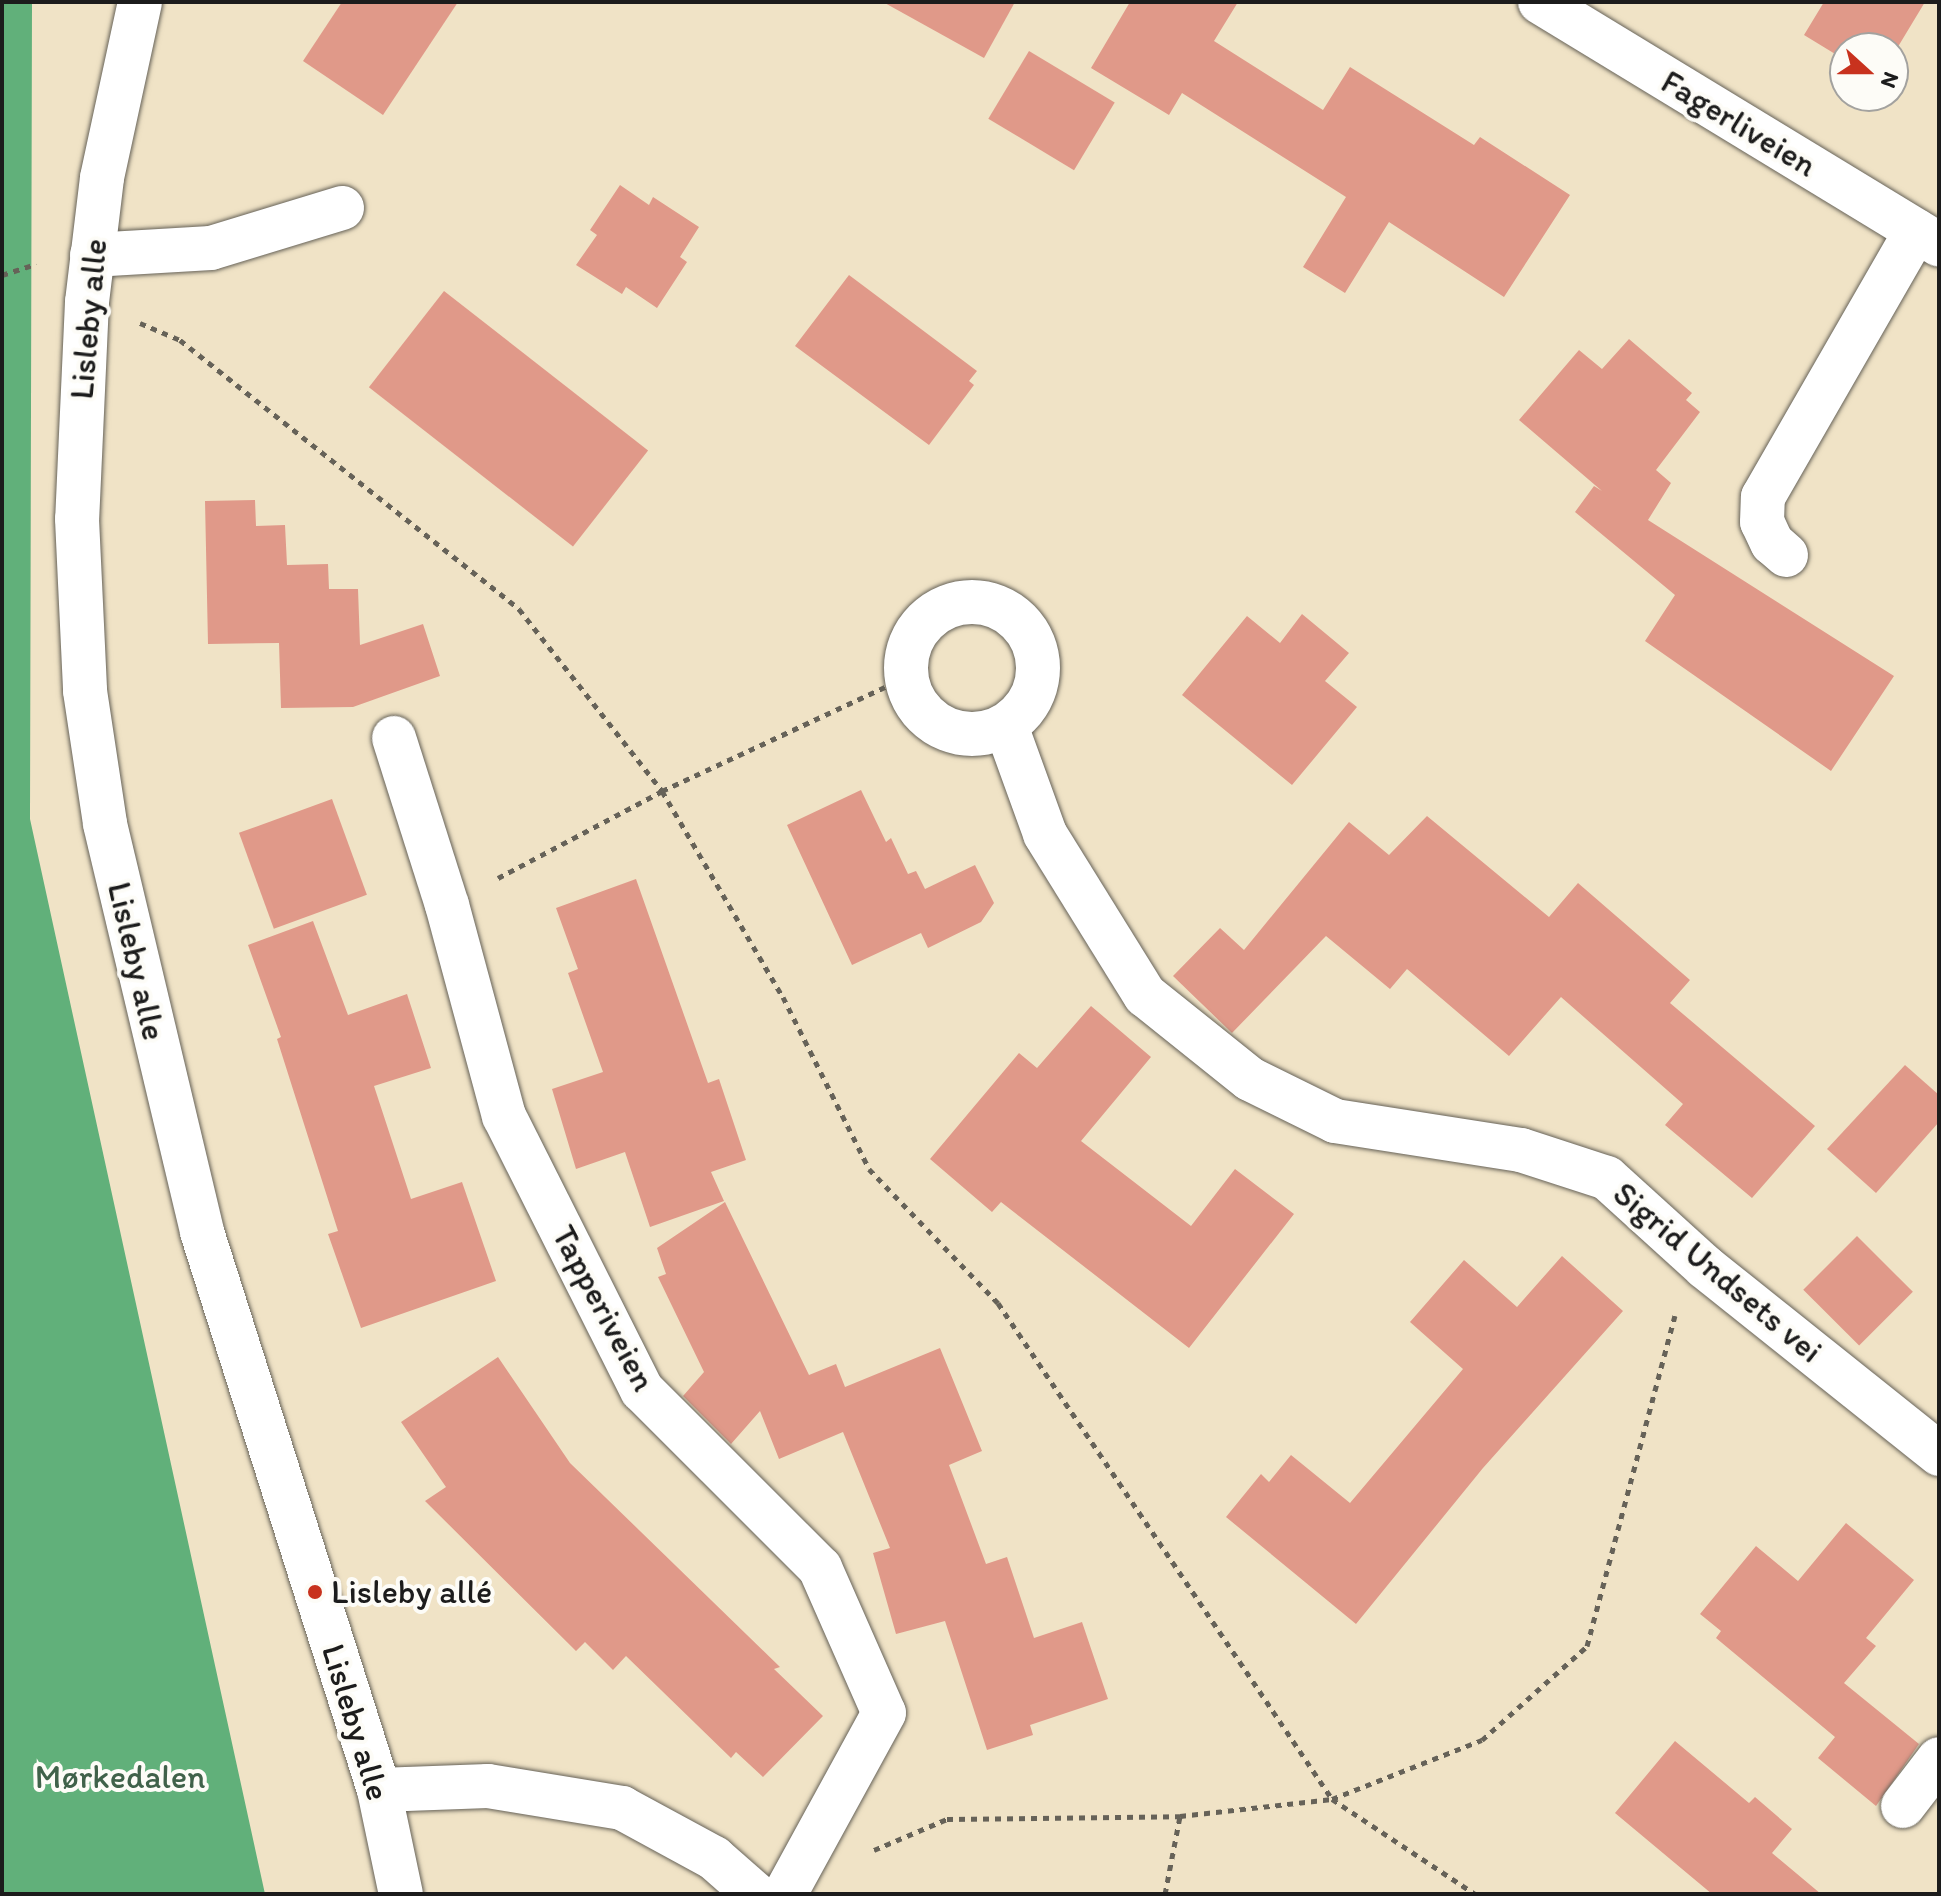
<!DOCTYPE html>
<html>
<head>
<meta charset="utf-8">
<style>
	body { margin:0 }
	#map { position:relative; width:1941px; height:1896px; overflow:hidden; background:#f0e3c6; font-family:Itim,sans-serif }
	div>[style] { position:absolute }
	.forest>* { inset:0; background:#61b07a }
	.building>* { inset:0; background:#e09989; transform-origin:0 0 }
	.path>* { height:5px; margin-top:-2.5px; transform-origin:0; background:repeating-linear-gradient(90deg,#666258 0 6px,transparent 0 12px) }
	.roads { filter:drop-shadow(0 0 2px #666258) drop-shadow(0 0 2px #666258) }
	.minor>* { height:44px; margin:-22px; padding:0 22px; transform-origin:22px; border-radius:22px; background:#fff }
	.minor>.ring { margin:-22px; padding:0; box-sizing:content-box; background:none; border:44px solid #fff; border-radius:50% }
	.dots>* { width:22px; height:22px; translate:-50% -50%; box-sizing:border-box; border:4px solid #fdfcf7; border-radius:50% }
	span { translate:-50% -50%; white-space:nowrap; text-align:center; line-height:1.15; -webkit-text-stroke:8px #fdfcf7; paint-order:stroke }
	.street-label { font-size:34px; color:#1c1c1c }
	.poi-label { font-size:34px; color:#1c1c1c }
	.left { translate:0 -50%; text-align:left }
	.park-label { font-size:34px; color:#40624a }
	.frame { position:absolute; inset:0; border:4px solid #1c1c1c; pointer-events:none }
	.north { position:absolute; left:1829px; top:32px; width:80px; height:80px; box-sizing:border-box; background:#fdfcf7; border:2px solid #a3a29f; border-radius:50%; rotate:111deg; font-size:22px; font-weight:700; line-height:32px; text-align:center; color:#1c1c1c }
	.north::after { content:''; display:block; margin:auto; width:28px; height:36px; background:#c8321e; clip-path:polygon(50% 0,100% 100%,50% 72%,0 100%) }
</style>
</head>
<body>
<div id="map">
	<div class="forest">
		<div style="clip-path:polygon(2px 2px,32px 2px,30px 819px,265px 1894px,2px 1894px)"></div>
	</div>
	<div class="building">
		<div style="clip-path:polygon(342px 2px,458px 2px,383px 115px,303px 61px)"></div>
		<div style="clip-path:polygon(883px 2px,1015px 2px,984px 58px)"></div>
		<div style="clip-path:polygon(1130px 2px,1238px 2px,1214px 41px,1323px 110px,1350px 67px,1474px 145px,1480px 137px,1570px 195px,1504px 297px,1389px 222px,1345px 293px,1303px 267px,1346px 197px,1182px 93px,1169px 115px,1091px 68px)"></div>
		<div style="clip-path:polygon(1824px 2px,1925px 2px,1893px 55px,1893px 48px,1845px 48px,1845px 60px,1804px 35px)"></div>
		<div style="left:1029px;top:51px;width:100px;height:79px;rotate:31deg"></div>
		<div style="clip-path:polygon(620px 185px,649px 205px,653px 197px,699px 227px,680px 257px,687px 262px,657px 308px,626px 287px,622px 294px,576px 265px,597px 235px,590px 230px)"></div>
		<div style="clip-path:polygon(849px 275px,977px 371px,969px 381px,974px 385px,929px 445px,795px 346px)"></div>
		<div style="left:444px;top:291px;width:259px;height:122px;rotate:38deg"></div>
		<div style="clip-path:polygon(1629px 339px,1692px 393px,1686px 400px,1700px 412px,1656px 470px,1671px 483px,1648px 520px,1894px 676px,1831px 771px,1645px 641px,1675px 595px,1575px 512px,1594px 486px,1602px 491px,1519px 420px,1579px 350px,1602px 369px)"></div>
		<div style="clip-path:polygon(255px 500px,256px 526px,285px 525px,287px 565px,328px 564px,329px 589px,358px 589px,360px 645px,423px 624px,440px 676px,353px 707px,281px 708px,279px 643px,208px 644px,205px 501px)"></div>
		<div style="clip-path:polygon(1302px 614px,1349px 653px,1325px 681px,1357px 707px,1292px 785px,1182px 695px,1247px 616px,1280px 643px)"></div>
		<div style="clip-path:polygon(861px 790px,886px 842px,891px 838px,908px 874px,916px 871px,925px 889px,975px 865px,994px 903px,981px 922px,928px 948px,921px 933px,852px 965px,787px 825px)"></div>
		<div style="left:332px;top:799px;width:102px;height:99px;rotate:70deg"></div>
		<div style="clip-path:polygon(1427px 816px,1549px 917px,1578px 883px,1690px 980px,1670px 1003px,1815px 1126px,1752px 1198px,1665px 1125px,1683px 1104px,1561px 997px,1509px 1056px,1407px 969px,1390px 989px,1326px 936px,1232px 1033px,1173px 976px,1220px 928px,1244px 950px,1349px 822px,1389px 855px)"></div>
		<div style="clip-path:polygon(636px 879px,708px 1083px,719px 1079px,746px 1160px,711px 1172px,724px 1201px,650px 1227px,625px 1152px,576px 1169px,552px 1089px,603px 1072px,568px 973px,578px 969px,556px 908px)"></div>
		<div style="clip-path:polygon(313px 921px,348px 1015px,407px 994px,431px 1068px,374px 1086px,411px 1199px,462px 1182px,496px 1281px,361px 1328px,328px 1234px,338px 1231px,277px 1039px,281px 1037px,248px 945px)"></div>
		<div style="clip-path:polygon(1091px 1006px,1151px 1057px,1081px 1141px,1191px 1226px,1235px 1169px,1294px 1214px,1189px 1348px,1001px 1202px,992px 1212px,930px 1159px,1019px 1053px,1037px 1068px)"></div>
		<div style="clip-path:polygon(1905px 1065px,1939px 1095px,1939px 1122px,1876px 1193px,1827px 1149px)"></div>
		<div style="clip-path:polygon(725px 1202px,809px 1375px,836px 1364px,845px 1387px,940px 1348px,982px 1451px,949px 1465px,986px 1564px,1007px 1557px,1034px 1638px,1082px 1622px,1108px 1699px,1030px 1725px,1033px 1735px,987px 1750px,945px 1621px,896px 1634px,873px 1553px,890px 1548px,843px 1432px,779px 1459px,760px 1411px,731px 1444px,683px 1396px,704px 1372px,658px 1277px,666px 1274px,657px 1248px)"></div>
		<div style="left:1857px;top:1236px;width:79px;height:76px;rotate:45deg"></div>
		<div style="clip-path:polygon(1562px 1256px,1623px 1311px,1483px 1468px,1356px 1624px,1226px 1517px,1261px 1474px,1269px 1482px,1291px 1455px,1350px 1503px,1463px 1369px,1410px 1322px,1464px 1260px,1517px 1307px)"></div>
		<div style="clip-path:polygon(498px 1357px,570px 1463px,780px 1667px,774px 1669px,823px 1716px,763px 1777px,736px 1752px,731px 1758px,626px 1656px,613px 1670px,585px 1642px,576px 1651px,425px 1501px,446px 1487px,401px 1422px)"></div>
		<div style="clip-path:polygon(1846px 1523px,1914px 1580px,1866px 1638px,1876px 1646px,1844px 1683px,1919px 1744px,1876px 1806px,1818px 1758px,1835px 1737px,1716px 1638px,1721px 1631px,1700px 1614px,1756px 1546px,1798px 1581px)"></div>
		<div style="clip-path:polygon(1675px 1741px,1749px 1803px,1755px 1797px,1792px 1829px,1772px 1853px,1821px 1894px,1712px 1894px,1615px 1813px)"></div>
	</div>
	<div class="path">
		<div style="left:2px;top:275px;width:36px;rotate:-18deg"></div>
		<div style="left:140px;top:323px;width:43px;rotate:23deg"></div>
		<div style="left:180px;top:340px;width:433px;rotate:38.4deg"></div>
		<div style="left:519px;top:609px;width:231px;rotate:51.8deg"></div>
		<div style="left:662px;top:791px;width:239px;rotate:59.6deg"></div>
		<div style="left:783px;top:997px;width:192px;rotate:63.4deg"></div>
		<div style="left:869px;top:1169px;width:186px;rotate:46.1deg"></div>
		<div style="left:998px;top:1303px;width:598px;rotate:56.04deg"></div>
		<div style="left:1332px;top:1799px;width:172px;rotate:33.6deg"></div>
		<div style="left:498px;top:878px;width:186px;rotate:-27.9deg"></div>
		<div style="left:662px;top:791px;width:269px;rotate:-25deg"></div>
		<div style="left:874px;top:1850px;width:79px;rotate:-23deg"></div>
		<div style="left:947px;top:1819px;width:233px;rotate:-0.7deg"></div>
		<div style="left:1180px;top:1816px;width:153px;rotate:-6.4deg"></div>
		<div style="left:1332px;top:1799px;width:161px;rotate:-21.5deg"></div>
		<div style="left:1482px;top:1740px;width:141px;rotate:-41.8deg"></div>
		<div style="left:1587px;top:1646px;width:342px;rotate:-75.1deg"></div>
		<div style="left:1165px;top:1894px;width:79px;rotate:-79.1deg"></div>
	</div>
	<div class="roads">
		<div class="minor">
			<div style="left:140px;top:2px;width:180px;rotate:102.2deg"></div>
			<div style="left:102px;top:178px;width:125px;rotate:96.9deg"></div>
			<div style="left:87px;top:302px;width:217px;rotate:92.6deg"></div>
			<div style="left:77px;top:519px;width:172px;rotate:87.3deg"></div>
			<div style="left:85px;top:691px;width:134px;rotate:81.4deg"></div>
			<div style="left:105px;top:824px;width:419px;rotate:76.6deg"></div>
			<div style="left:202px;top:1232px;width:585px;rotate:72.4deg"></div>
			<div style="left:379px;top:1790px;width:106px;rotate:78.1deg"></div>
			<div style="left:1540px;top:2px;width:467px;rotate:31.3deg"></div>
			<div style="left:92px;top:255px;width:119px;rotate:-3.4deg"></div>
			<div style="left:211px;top:248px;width:137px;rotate:-17deg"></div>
			<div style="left:1786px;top:555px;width:18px;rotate:-139deg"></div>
			<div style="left:1772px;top:543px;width:23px;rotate:-115deg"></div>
			<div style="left:1762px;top:522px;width:25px;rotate:-88deg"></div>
			<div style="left:1763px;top:497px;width:307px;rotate:-60.1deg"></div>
			<div class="ring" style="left:906px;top:602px;width:88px;height:88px"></div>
			<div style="left:1006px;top:726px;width:115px;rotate:70.1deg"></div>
			<div style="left:1045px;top:834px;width:190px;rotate:58.2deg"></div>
			<div style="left:1145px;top:995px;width:134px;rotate:38.7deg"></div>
			<div style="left:1250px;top:1079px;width:95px;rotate:26.3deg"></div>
			<div style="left:1335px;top:1121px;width:188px;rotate:8.9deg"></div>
			<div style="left:1521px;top:1150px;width:90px;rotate:18deg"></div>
			<div style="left:1607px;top:1178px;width:132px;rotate:42.2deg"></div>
			<div style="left:1705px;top:1267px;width:300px;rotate:38.6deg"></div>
			<div style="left:394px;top:738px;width:175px;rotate:72.4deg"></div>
			<div style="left:447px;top:905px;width:219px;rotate:74.9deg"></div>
			<div style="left:504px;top:1116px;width:307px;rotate:63.3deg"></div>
			<div style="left:642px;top:1390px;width:252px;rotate:45deg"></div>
			<div style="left:820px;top:1568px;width:158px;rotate:66.2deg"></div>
			<div style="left:884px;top:1713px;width:206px;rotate:118.7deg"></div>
			<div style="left:379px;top:1790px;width:109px;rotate:-2.1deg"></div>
			<div style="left:488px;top:1786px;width:136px;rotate:9.3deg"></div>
			<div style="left:622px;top:1808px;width:105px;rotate:28.5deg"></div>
			<div style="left:714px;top:1858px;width:55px;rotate:41.3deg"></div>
			<div style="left:1903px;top:1806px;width:59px;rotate:-52.5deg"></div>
		</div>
	</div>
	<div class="dots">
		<div style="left:315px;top:1592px;background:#c8321e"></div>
	</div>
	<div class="street-label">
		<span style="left:1739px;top:123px;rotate:31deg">Fagerliveien</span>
		<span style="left:88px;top:319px;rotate:-85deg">Lisleby alle</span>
		<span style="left:137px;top:961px;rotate:77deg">Lisleby alle</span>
		<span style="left:1718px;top:1272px;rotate:40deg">Sigrid Undsets vei</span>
		<span style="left:604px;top:1308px;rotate:62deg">Tapperiveien</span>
		<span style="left:356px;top:1722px;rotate:73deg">Lisleby alle</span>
	</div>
	<div class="poi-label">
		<span class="left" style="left:331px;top:1592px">Lisleby allé</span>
	</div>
	<div class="park-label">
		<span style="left:120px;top:1777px">Mørkedalen</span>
	</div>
	<div class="frame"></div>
	<div class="north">N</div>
</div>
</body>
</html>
